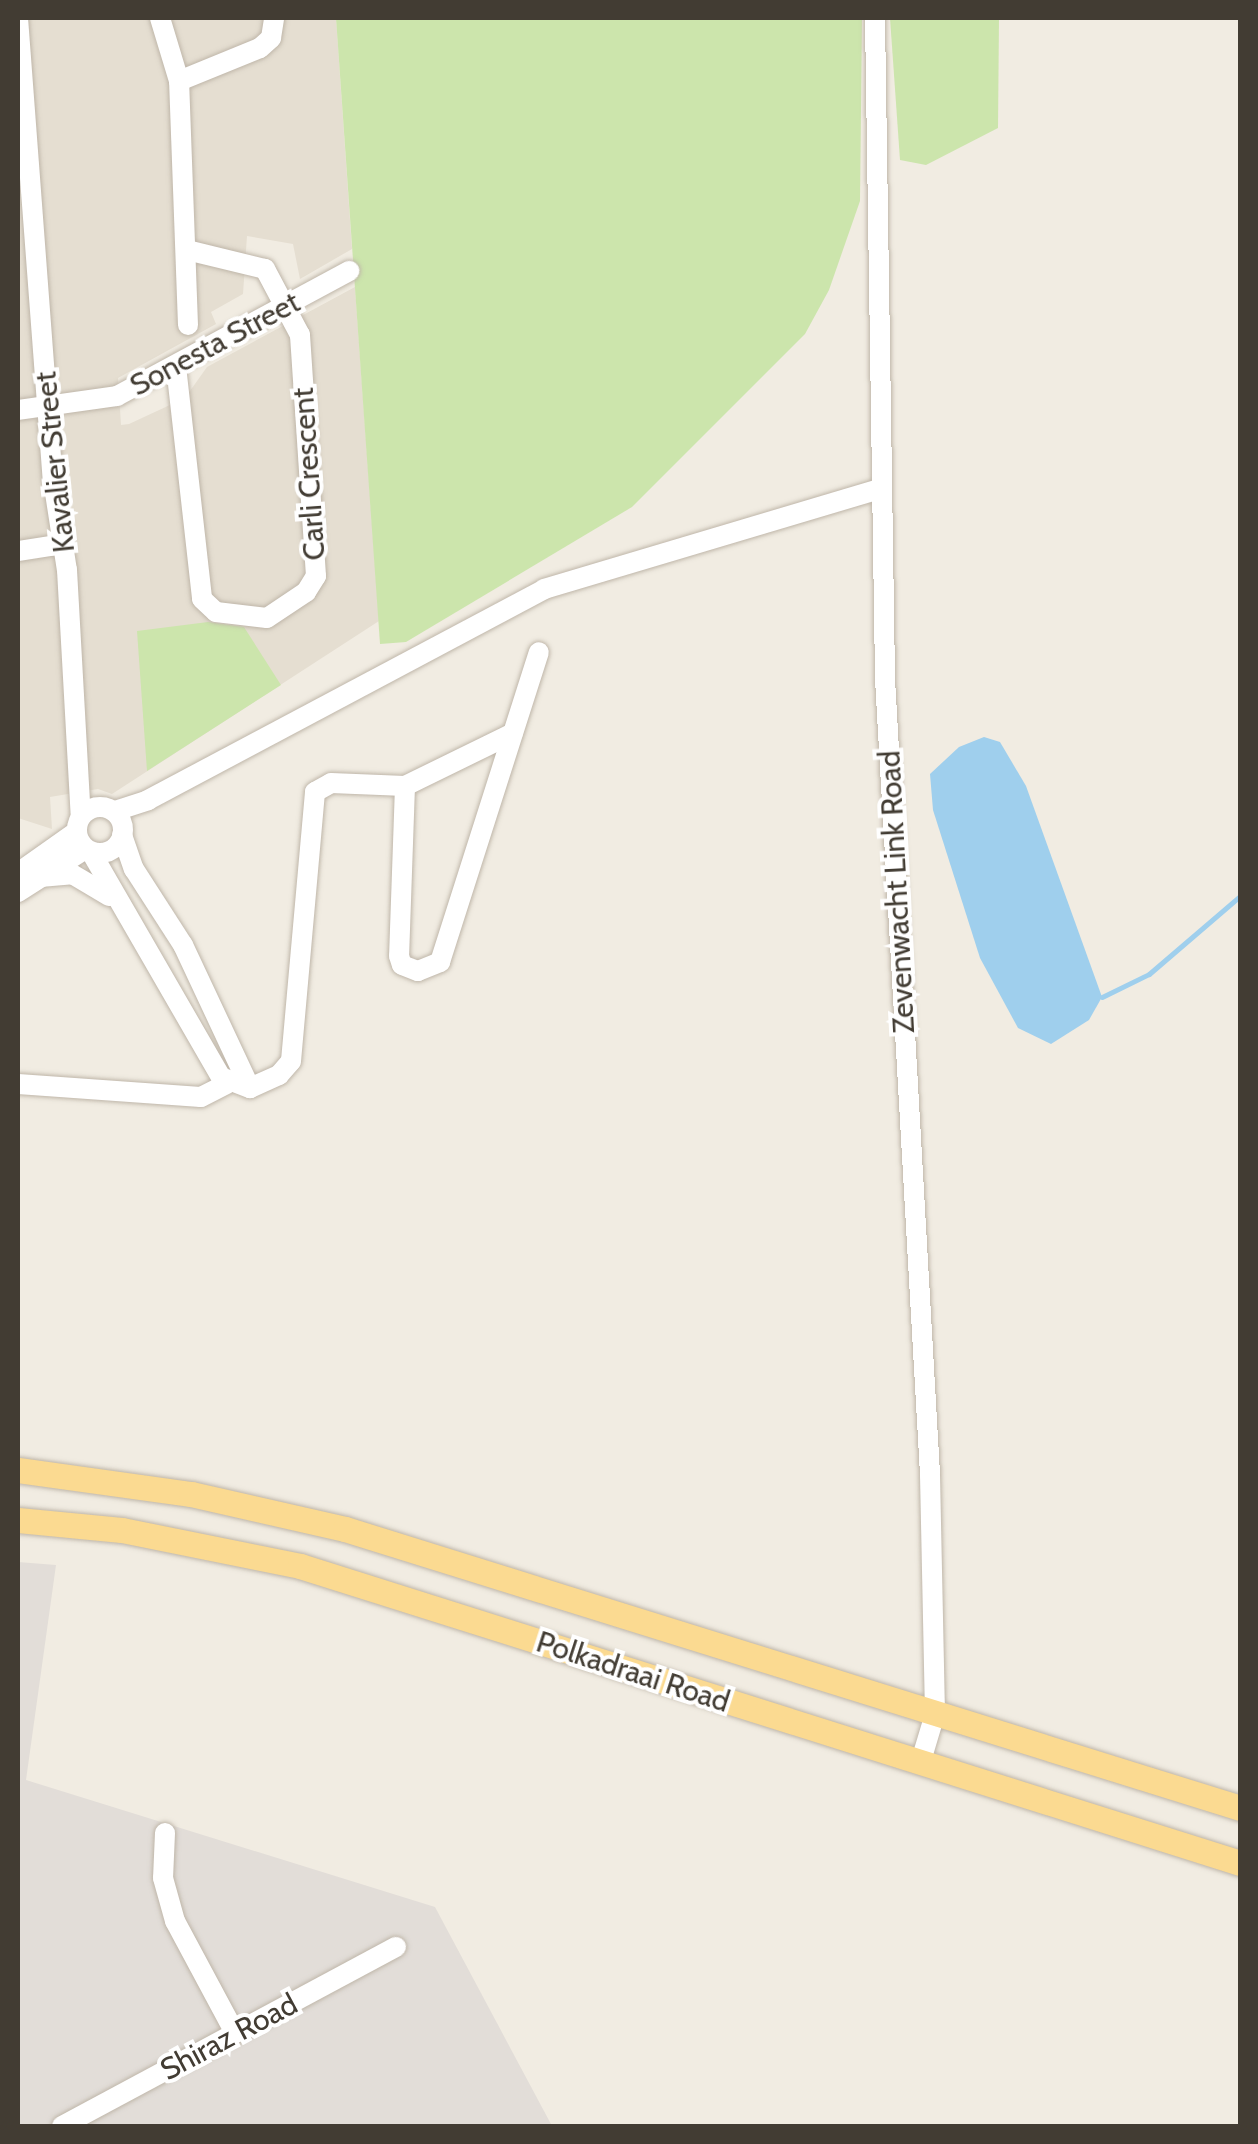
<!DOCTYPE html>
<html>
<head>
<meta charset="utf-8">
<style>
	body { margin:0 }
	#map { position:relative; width:1258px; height:2144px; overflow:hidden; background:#f1ece2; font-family:Cabin,sans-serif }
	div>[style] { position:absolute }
	.residential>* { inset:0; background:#e5ded1 }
	.industrial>* { inset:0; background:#e2ddd8 }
	.green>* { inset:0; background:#cce5ac }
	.water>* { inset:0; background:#9fcfed }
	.stream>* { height:5px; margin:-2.5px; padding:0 2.5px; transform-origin:2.5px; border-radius:2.5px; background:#9fcfed }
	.roads { filter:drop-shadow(0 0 2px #bfb6a9) drop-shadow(0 0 2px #bfb6a9) }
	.minor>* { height:20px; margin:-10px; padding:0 10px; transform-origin:10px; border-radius:10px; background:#fff }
	.minor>.ring { margin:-10px; padding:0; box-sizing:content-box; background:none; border:20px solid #fff; border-radius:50% }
	.major>* { height:25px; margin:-12.5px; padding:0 12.5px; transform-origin:12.5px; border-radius:12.5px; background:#fbda91 }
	span { translate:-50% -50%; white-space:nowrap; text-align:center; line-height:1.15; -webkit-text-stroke:8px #fff; paint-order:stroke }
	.street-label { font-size:30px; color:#423c33 }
	.frame { position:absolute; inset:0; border:20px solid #423c33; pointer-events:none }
</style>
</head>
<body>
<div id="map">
	<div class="residential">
		<div style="clip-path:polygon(18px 18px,336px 18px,352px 249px,300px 279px,293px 244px,247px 236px,243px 294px,211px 312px,216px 324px,118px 378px,121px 425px,129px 424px,185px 398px,207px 367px,355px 287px,379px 621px,112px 794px,98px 789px,50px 797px,52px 829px,18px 818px)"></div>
	</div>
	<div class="industrial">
		<div style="clip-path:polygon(18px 1562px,56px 1565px,26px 1780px,435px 1907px,552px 2126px,18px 2126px)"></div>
	</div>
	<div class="green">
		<div style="clip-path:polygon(336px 18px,862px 18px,860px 201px,829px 290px,805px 334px,632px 507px,406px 642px,380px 644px)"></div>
		<div style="clip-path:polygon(890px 18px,999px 18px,998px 128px,926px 165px,900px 160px)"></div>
		<div style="clip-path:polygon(208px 622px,244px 627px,281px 685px,147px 771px,137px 631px)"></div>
	</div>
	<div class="water">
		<div style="clip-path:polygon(984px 737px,1000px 742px,1026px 786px,1102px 997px,1089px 1020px,1051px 1044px,1018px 1028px,980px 958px,933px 810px,930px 774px,959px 747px)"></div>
	</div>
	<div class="stream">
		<div style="left:1102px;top:997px;width:52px;rotate:-26.1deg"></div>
		<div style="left:1149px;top:974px;width:120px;rotate:-40.6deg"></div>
	</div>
	<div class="roads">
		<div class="minor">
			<div style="left:18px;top:18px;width:463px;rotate:85.7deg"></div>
			<div style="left:53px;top:480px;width:91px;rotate:81.2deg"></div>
			<div style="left:67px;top:570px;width:247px;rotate:86.8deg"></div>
			<div style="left:160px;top:18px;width:66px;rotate:73.2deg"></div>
			<div style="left:875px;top:18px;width:661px;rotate:89.13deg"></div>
			<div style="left:885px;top:679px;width:797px;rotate:86.76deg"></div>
			<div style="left:930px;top:1475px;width:239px;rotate:88.8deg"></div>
			<div style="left:935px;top:1714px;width:52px;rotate:106.7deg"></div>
			<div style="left:188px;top:325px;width:244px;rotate:-92.1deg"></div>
			<div style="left:179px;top:81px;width:87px;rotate:-22.2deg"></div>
			<div style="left:260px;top:48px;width:15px;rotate:-42deg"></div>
			<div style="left:271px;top:38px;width:20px;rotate:-81deg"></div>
			<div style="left:176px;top:366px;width:234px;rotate:83.6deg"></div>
			<div style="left:202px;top:599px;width:19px;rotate:43deg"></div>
			<div style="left:216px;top:612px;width:51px;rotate:6.7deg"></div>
			<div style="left:267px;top:618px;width:47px;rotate:-33.7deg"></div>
			<div style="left:306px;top:592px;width:19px;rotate:-58deg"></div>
			<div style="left:316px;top:576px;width:242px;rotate:-93.8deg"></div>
			<div style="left:300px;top:335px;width:75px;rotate:-117.9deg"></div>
			<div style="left:265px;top:269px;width:80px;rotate:-166.3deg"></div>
			<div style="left:18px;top:410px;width:100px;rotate:-8deg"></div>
			<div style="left:117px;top:396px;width:264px;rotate:-28.3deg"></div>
			<div style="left:18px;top:551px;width:46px;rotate:-8.8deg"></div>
			<div style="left:405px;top:786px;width:170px;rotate:92deg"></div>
			<div style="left:399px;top:956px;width:9px;rotate:72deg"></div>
			<div style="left:402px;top:965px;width:17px;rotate:21deg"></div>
			<div style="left:418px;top:971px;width:24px;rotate:-22deg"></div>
			<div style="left:440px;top:962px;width:325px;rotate:-72.3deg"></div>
			<div class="ring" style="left:77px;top:807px;width:26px;height:26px"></div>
			<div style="left:115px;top:811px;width:35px;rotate:-18deg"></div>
			<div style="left:148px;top:800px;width:449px;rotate:-28deg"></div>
			<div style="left:544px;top:589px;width:351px;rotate:-16.6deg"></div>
			<div style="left:122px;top:835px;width:36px;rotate:71deg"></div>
			<div style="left:134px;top:869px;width:90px;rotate:57.2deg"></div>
			<div style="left:183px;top:945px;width:158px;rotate:64.9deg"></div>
			<div style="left:91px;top:852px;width:260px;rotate:60deg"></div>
			<div style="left:221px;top:1077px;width:31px;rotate:21deg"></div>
			<div style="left:250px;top:1088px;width:32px;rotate:-24deg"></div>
			<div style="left:279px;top:1075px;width:18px;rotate:-49deg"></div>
			<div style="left:291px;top:1061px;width:270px;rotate:-84.9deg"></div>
			<div style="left:315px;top:792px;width:18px;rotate:-29deg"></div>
			<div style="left:331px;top:783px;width:74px;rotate:2.3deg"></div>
			<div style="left:405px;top:786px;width:120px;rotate:-26.1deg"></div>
			<div style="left:18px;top:873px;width:71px;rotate:-35.3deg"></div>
			<div style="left:40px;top:877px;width:32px;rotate:-5deg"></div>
			<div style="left:72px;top:874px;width:43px;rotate:30.7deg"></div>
			<div style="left:18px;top:892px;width:78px;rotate:-32.5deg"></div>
			<div style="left:18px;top:1084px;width:183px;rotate:4.1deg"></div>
			<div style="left:201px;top:1097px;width:29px;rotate:-27deg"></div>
			<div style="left:165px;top:1833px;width:45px;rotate:92.5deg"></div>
			<div style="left:163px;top:1878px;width:45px;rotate:74.4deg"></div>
			<div style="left:175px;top:1921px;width:127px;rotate:61.8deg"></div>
			<div style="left:62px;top:2126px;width:379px;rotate:-28.2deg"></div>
		</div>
		<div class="major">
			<div style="left:18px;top:1470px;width:175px;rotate:7.9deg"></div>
			<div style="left:191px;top:1494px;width:158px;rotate:12.8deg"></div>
			<div style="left:345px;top:1529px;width:937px;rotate:17.31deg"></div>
			<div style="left:18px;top:1520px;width:104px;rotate:5.5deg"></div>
			<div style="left:122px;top:1530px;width:182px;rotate:11.4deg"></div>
			<div style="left:300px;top:1566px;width:986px;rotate:17.53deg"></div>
		</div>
	</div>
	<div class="street-label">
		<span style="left:215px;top:344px;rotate:-28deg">Sonesta Street</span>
		<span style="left:55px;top:462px;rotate:-96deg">Kavalier Street</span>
		<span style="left:309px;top:474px;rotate:-94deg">Carli Crescent</span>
		<span style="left:897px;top:892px;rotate:-93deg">Zevenwacht Link Road</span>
		<span style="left:633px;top:1672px;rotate:18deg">Polkadraai Road</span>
		<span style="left:229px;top:2037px;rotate:-28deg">Shiraz Road</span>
	</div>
	<div class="frame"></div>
</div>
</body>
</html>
